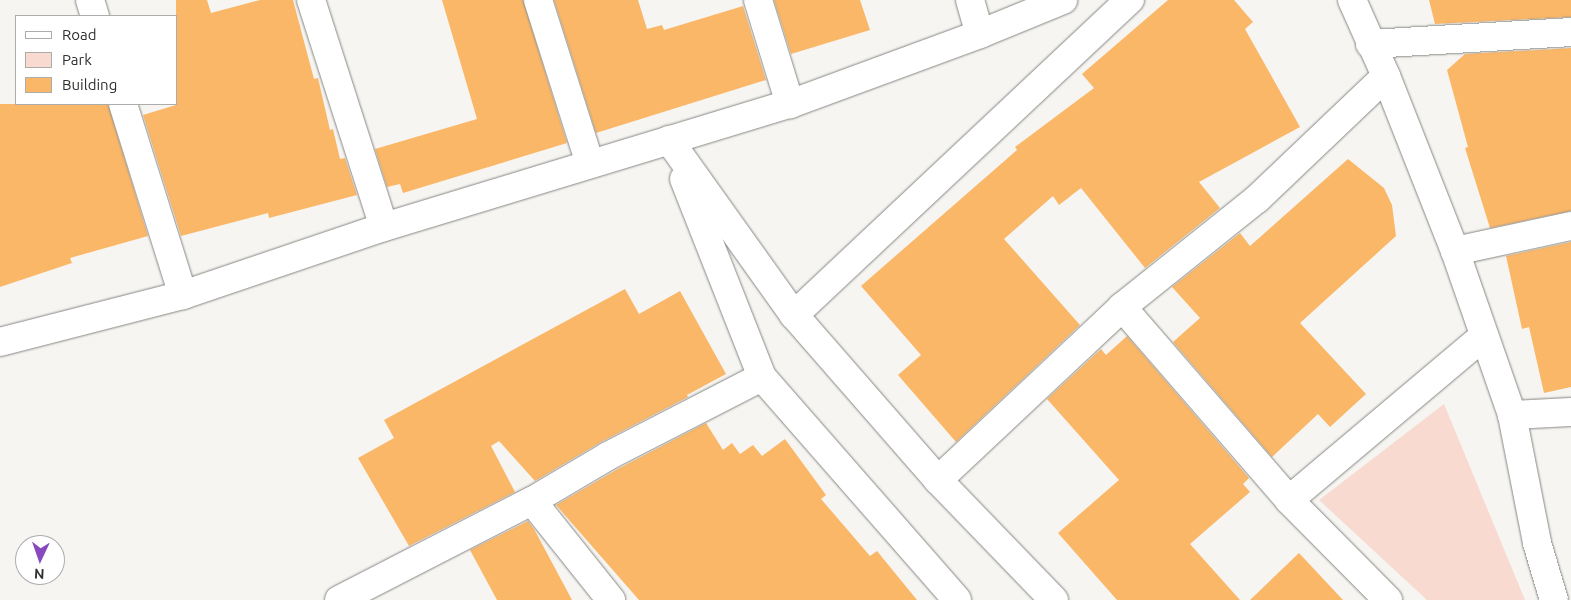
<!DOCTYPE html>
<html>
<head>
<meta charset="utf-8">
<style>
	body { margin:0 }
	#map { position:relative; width:1571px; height:600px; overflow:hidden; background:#f6f5f2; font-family:Ubuntu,sans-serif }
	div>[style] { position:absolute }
	.green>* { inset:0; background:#f8dad0 }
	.building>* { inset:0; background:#fab768 }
	.roads { filter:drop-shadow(0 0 1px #868683) drop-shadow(0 0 1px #868683) }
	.minor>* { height:28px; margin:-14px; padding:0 14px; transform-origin:14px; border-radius:14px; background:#fff }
	.tertiary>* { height:28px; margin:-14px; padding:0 14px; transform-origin:14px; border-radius:14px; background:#fff }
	span { translate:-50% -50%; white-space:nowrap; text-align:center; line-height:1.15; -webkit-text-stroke:5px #fff; paint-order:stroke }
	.legend { position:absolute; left:15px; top:15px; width:162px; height:90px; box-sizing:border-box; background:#fff; border:1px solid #acacab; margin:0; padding:6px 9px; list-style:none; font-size:15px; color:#2f2f2e }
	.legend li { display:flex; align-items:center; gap:10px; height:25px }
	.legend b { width:25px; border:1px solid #acacab }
	.north { position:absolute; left:15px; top:535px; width:50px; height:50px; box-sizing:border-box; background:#fff; border:1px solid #acacab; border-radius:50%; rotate:183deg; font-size:14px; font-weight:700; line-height:20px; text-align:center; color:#2f2f2e }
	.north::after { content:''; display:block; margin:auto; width:18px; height:22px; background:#8949be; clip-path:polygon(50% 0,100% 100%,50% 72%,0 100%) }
</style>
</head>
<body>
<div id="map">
	<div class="green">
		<div style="clip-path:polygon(1444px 404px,1525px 600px,1427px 600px,1319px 500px)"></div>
	</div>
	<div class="building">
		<div style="clip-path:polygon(176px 0,207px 0,211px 13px,260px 0,293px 0,314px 79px,318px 78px,330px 130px,333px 129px,340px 159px,345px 158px,357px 195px,269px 218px,268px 213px,181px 236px,143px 115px,176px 105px)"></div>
		<div style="clip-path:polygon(442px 0,523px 0,567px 143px,403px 193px,400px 184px,387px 187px,375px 149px,477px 119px)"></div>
		<div style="clip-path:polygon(554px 0,638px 0,647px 29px,662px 25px,664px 30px,743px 6px,766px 80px,596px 133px)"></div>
		<div style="clip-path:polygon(774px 0,860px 0,870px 30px,791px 54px)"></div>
		<div style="clip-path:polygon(1168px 0,1234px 0,1253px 22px,1245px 29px,1300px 127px,1199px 182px,1220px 208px,1145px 268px,1081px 188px,1059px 205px,1053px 196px,1004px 239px,1080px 325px,956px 442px,898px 375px,921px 355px,861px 286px,1017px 150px,1015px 147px,1094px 88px,1082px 74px)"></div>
		<div style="clip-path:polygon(1429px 0,1571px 0,1571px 17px,1435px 24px)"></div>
		<div style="clip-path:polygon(1571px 48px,1571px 211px,1490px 228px,1465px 148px,1468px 147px,1447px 70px,1465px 54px)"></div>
		<div style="clip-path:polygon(0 104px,108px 104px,148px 236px,70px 258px,72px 263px,0 287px)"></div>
		<div style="clip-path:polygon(1348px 159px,1384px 188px,1392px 205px,1396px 236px,1300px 323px,1366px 394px,1330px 427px,1318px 414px,1272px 457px,1173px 342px,1200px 318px,1172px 287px,1240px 233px,1250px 246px)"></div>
		<div style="clip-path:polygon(1571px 242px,1571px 387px,1544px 393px,1529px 327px,1522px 329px,1506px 256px)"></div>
		<div style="clip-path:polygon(625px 289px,639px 314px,680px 291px,726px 374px,687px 395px,688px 397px,601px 442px,535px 481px,499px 441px,491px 446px,515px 492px,409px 546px,358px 458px,394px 438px,384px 420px)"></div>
		<div style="clip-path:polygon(1127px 336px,1249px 478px,1243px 484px,1250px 492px,1190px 544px,1240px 600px,1117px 600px,1058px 533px,1119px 480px,1047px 399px,1101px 349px,1106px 355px)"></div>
		<div style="clip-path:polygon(706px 423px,723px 450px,732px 443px,740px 454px,753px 445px,762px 456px,785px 439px,826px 495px,821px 499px,870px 556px,877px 551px,917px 600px,639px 600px,556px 505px,616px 470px)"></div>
		<div style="clip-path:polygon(528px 521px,534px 529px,572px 600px,497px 600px,470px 550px)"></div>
		<div style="clip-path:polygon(1299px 553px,1343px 600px,1250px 600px)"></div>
	</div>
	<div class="roads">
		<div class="minor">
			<div style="left:90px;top:0;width:17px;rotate:73deg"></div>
			<div style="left:311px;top:0;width:238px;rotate:72.2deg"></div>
			<div style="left:538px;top:0;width:172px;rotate:72.4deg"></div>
			<div style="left:758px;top:0;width:109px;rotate:72.9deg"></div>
			<div style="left:970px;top:0;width:35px;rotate:74deg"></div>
			<div style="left:1370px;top:44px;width:201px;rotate:-3.4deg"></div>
			<div style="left:123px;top:104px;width:200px;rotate:72.6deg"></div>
			<div style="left:669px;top:140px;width:215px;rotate:54.5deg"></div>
			<div style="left:794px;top:315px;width:219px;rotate:48.9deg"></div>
			<div style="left:938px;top:480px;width:167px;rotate:46deg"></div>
			<div style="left:684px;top:179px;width:213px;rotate:68.5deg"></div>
			<div style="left:762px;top:377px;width:296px;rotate:48.8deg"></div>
			<div style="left:1455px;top:251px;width:119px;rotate:-12.2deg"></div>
			<div style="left:1122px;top:307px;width:255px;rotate:49.1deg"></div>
			<div style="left:1289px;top:500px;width:141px;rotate:45.3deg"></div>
			<div style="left:794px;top:315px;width:461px;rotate:-43.2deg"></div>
			<div style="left:0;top:342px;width:189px;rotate:-14.4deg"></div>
			<div style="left:183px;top:295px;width:212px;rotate:-18.7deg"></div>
			<div style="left:384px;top:227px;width:424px;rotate:-16.9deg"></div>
			<div style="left:790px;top:104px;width:202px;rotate:-20.2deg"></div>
			<div style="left:980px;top:34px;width:90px;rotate:-22.3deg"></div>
			<div style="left:1512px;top:415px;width:59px;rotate:-2.9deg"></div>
			<div style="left:938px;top:480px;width:253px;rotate:-43.2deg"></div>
			<div style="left:1122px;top:307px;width:173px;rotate:-38.7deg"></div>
			<div style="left:1257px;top:199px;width:178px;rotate:-43.6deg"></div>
			<div style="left:1289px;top:500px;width:255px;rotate:-40.1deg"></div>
			<div style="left:532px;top:501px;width:127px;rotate:51.4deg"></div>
			<div style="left:339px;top:600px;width:217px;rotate:-27.2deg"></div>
			<div style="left:532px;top:501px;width:88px;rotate:-30.6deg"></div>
			<div style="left:608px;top:456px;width:173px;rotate:-27.2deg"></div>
		</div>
		<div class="tertiary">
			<div style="left:1352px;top:0;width:83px;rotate:65.9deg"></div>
			<div style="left:1386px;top:76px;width:188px;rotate:68.5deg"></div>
			<div style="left:1455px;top:251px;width:174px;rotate:70.8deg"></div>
			<div style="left:1512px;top:415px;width:130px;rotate:78.9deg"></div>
			<div style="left:1537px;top:543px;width:59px;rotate:73.4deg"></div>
		</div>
	</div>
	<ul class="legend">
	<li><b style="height:6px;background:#fff"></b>Road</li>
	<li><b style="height:14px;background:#f8dad0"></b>Park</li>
	<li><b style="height:14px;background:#fab768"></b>Building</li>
	</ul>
	<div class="north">N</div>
</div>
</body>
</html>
